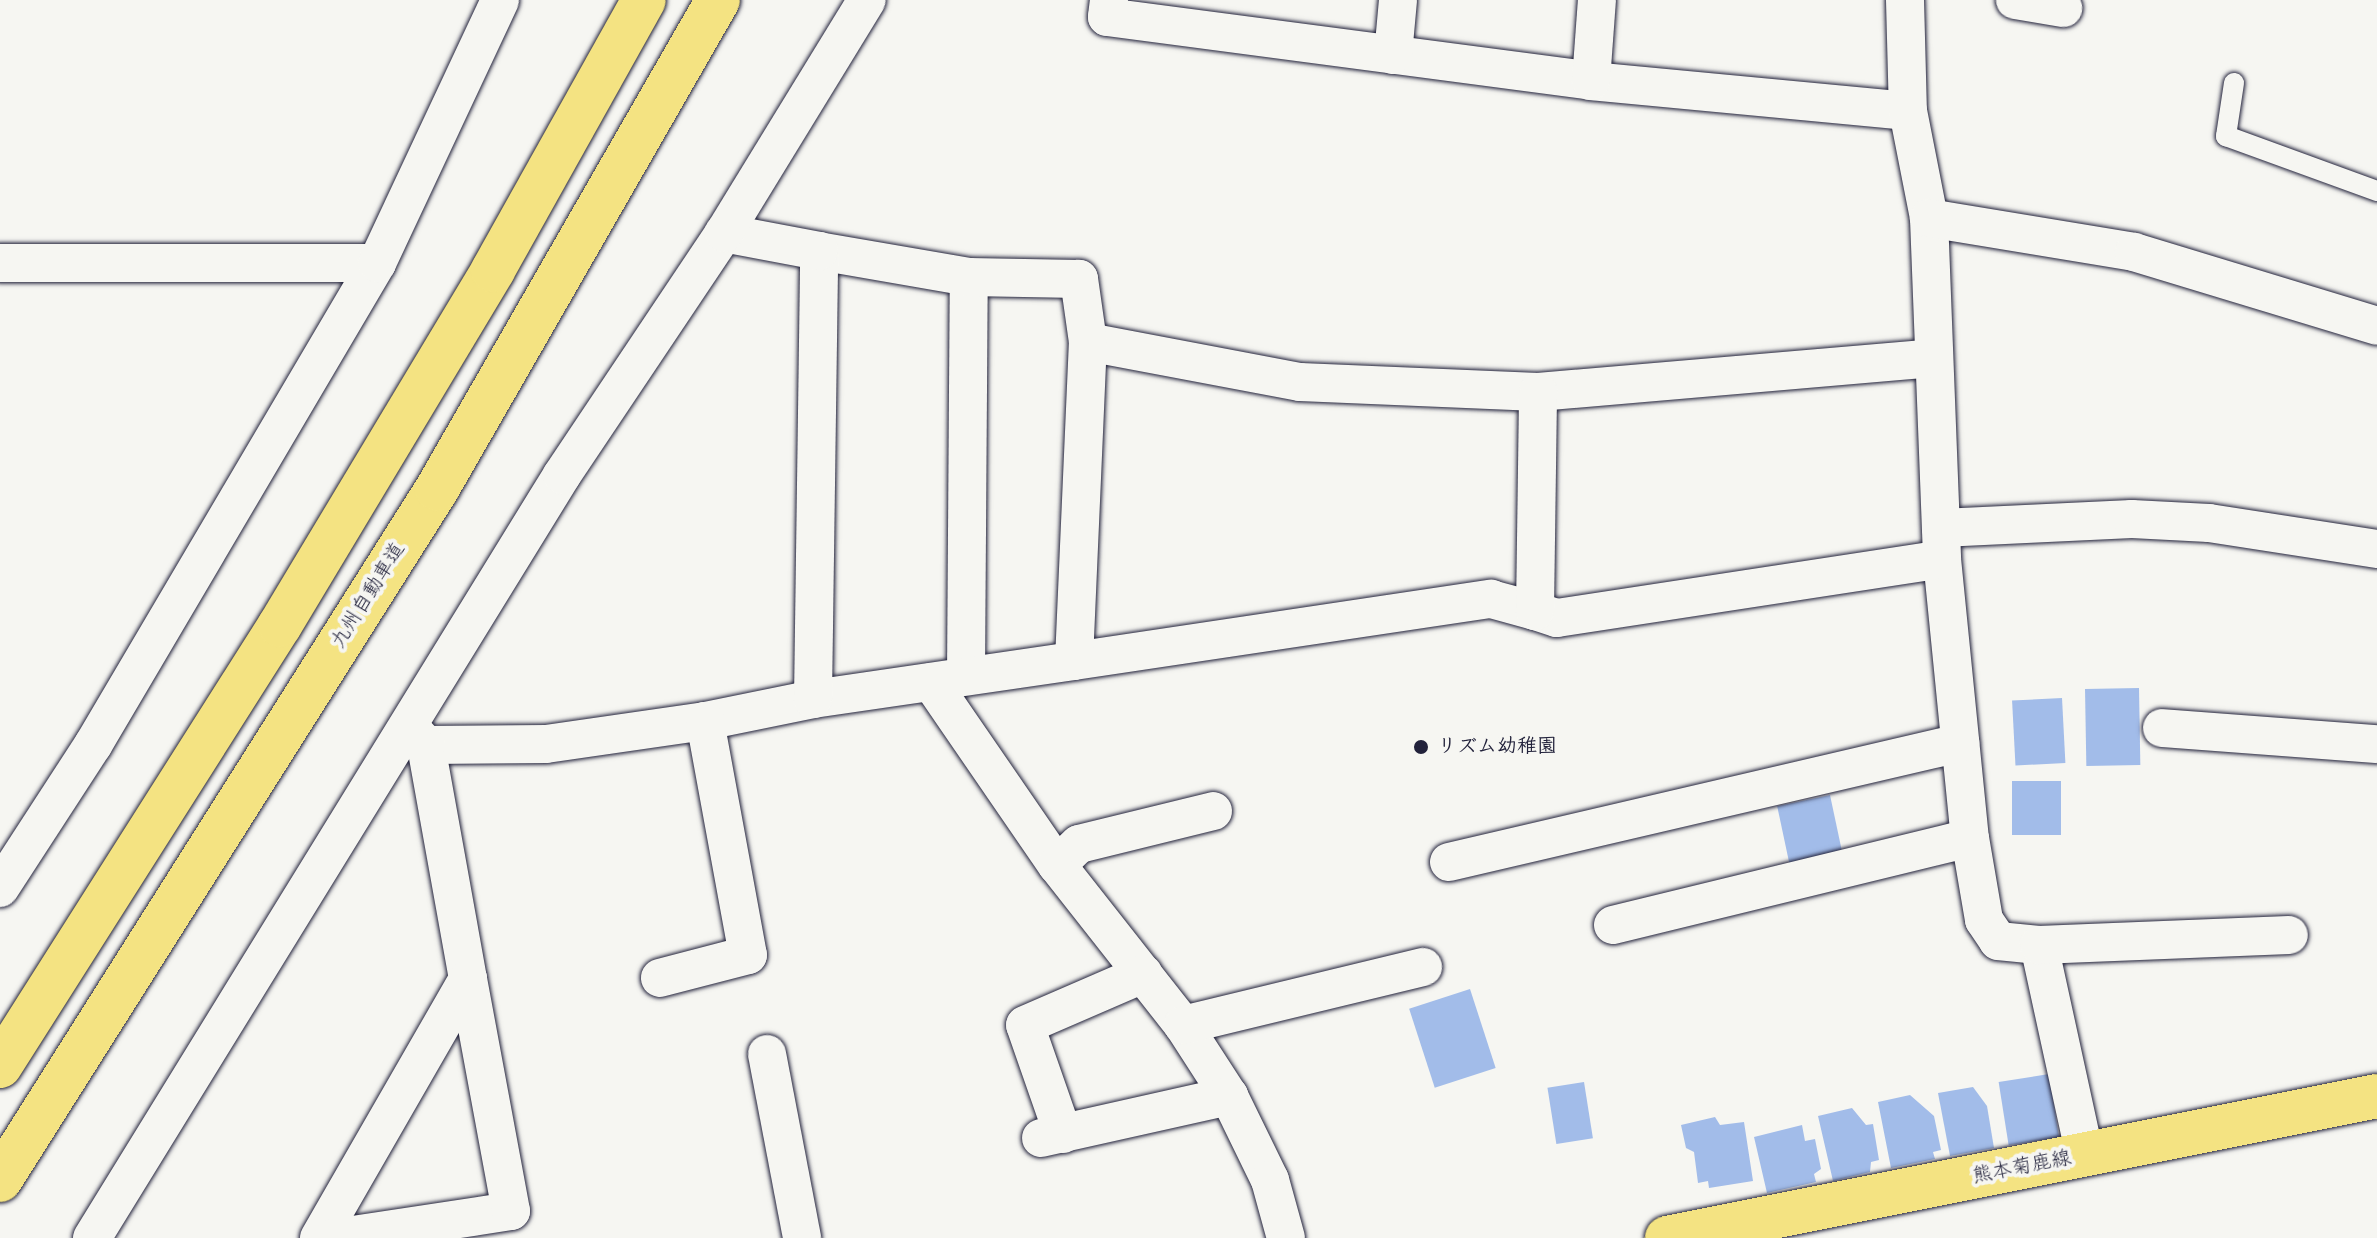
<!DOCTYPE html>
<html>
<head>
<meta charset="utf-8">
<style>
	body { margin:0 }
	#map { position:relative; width:2377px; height:1238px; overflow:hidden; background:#f6f6f2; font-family:Kalam,"Klee One",sans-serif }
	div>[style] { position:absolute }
	.building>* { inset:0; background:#a2bce9; transform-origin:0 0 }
	.roads { filter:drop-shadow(0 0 2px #22223b) drop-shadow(0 0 2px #22223b) }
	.service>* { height:20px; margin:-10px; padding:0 10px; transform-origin:10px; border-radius:10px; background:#f6f6f2 }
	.minor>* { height:38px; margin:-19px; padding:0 19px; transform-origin:19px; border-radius:19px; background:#f6f6f2 }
	.primary>* { height:44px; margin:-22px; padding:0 22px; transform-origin:22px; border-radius:22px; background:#f4e382 }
	.motorway>* { height:44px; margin:-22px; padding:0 22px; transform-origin:22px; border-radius:22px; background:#f4e382 }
	.dots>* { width:22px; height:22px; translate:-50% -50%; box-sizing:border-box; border:4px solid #f6f6f2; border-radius:50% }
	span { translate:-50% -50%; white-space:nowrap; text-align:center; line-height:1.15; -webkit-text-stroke:8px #f6f6f2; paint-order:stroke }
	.street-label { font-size:20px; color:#22223b }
	.poi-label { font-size:20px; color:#22223b; font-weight:700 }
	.left { translate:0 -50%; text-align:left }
</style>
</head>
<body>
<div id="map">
	<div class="building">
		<div style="left:2139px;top:688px;width:77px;height:54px;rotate:89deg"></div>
		<div style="left:2062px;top:698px;width:65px;height:50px;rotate:87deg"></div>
		<div style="left:2012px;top:781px;width:49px;height:54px"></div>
		<div style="left:1830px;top:795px;width:68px;height:54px;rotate:78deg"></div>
		<div style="left:1470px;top:989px;width:83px;height:64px;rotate:72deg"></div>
		<div style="left:2049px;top:1074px;width:64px;height:51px;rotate:81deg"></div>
		<div style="left:1584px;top:1082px;width:57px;height:37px;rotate:81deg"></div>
		<div style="clip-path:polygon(1973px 1087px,1987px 1106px,1994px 1148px,1950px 1156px,1938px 1093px)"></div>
		<div style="clip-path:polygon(1910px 1095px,1934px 1116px,1941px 1150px,1933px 1152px,1935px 1159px,1891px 1168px,1878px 1102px)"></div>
		<div style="clip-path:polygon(1852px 1108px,1866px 1125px,1873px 1124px,1879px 1160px,1871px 1162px,1870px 1172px,1833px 1181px,1818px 1116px)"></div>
		<div style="clip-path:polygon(1715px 1117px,1720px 1125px,1744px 1122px,1753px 1181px,1709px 1188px,1708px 1181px,1698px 1183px,1694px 1152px,1686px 1148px,1681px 1125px)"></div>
		<div style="clip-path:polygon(1802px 1125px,1805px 1141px,1815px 1139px,1821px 1169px,1814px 1174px,1816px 1182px,1767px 1193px,1754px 1137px)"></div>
	</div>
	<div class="roads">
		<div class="service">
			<div style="left:2234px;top:83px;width:54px;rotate:98.6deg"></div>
			<div style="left:2226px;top:136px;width:161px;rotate:20deg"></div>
		</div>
		<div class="minor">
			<div style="left:1109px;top:0;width:17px;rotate:97deg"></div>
			<div style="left:1107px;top:17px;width:488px;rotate:7.5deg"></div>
			<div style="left:1591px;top:81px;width:318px;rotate:5.4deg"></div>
			<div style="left:1905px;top:0;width:111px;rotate:88.5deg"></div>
			<div style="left:1908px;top:111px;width:109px;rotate:78.9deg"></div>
			<div style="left:1929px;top:218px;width:341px;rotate:87.8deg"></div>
			<div style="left:1942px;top:559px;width:280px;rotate:84.3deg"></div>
			<div style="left:1970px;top:838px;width:83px;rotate:80.3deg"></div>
			<div style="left:1984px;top:920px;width:25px;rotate:56deg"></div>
			<div style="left:1998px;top:941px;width:41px;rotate:5.6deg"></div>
			<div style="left:2039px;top:945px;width:216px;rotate:77.7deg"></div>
			<div style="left:2015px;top:0;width:49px;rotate:9.5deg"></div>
			<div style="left:1393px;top:55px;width:55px;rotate:-84.8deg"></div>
			<div style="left:1591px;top:81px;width:81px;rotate:-85.8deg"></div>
			<div style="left:1929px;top:218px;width:208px;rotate:9.4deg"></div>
			<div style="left:2134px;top:252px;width:254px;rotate:16.9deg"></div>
			<div style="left:0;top:263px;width:377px"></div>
			<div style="left:1088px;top:342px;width:216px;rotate:10.7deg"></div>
			<div style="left:1300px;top:382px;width:238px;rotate:2.4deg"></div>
			<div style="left:1538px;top:392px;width:397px;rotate:-4.9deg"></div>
			<div style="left:1941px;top:528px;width:191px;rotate:-2.7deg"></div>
			<div style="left:2132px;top:519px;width:77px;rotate:3deg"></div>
			<div style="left:2209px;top:523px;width:170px;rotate:8.8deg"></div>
			<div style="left:1535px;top:611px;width:23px;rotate:18deg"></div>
			<div style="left:1557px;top:618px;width:389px;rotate:-8.7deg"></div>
			<div style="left:1074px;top:661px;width:422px;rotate:-8.5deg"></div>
			<div style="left:1491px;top:599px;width:46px;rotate:15.3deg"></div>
			<div style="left:1535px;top:611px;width:219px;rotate:-89.2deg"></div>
			<div style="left:966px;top:676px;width:399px;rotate:-89.6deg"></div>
			<div style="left:931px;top:682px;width:222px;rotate:55.5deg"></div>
			<div style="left:1057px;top:865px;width:204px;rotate:51.8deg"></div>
			<div style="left:1183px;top:1025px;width:85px;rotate:57.1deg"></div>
			<div style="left:1229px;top:1096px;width:93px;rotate:64deg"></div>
			<div style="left:1270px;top:1180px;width:60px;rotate:74.6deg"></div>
			<div style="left:813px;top:699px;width:264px;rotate:-8.3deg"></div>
			<div style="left:1074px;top:661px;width:319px;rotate:-87.5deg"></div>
			<div style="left:1088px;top:342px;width:64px;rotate:-98.1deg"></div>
			<div style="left:1079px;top:279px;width:110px;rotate:-179deg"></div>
			<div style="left:969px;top:277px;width:152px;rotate:-170.2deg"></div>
			<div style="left:705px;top:721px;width:110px;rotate:-11.5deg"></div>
			<div style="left:813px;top:699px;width:448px;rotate:-89.2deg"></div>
			<div style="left:819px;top:251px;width:97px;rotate:-169.3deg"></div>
			<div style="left:2162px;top:728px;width:216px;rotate:4.3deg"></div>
			<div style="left:426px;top:745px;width:120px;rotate:-0.5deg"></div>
			<div style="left:546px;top:744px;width:161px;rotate:-8.2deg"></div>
			<div style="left:705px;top:721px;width:238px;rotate:79.6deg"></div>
			<div style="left:748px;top:955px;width:91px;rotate:165.4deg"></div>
			<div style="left:1449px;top:862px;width:525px;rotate:-13.11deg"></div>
			<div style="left:1057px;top:865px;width:30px;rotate:-44deg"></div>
			<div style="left:1079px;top:844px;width:138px;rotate:-13.8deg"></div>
			<div style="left:0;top:888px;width:171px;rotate:-57deg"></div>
			<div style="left:93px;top:745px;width:559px;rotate:-59.49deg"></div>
			<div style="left:377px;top:263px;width:290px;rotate:-64.9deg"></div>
			<div style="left:1613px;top:925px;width:367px;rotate:-13.7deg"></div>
			<div style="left:2039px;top:945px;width:250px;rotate:-2.3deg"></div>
			<div style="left:1183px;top:1025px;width:247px;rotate:-13.6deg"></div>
			<div style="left:767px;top:1054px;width:187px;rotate:79.2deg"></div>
			<div style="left:1063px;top:1134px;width:115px;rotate:-109.2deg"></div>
			<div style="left:1025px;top:1025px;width:129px;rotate:-23.4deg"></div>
			<div style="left:1041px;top:1138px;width:193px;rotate:-12.6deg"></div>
			<div style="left:92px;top:1238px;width:896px;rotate:-58.37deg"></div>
			<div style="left:562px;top:475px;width:291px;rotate:-56.2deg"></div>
			<div style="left:724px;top:233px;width:273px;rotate:-58.5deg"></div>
			<div style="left:319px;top:1238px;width:299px;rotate:-60.1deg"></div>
			<div style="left:468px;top:979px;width:238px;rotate:-100.2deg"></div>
			<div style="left:426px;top:745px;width:24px;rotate:-132deg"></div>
			<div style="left:333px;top:1238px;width:180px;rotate:-8.6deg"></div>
			<div style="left:511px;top:1211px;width:236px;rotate:-100.5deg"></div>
		</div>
		<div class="primary">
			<div style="left:1667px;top:1238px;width:724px;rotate:-11.31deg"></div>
		</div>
		<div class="motorway">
			<div style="left:0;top:1066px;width:522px;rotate:-57.59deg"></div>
			<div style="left:280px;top:625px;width:414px;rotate:-59deg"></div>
			<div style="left:493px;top:270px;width:309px;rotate:-60.8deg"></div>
			<div style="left:0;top:1180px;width:818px;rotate:-57.69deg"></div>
			<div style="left:437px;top:489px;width:564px;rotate:-60.12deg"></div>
		</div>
	</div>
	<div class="dots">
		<div style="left:1421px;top:747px;background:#22223b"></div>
	</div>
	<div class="street-label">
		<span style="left:369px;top:596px;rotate:-58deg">九州自動車道</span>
		<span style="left:2022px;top:1168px;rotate:-11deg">熊本菊鹿線</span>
	</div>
	<div class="poi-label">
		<span class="left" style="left:1437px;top:747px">リズム幼稚園</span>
	</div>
</div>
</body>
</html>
